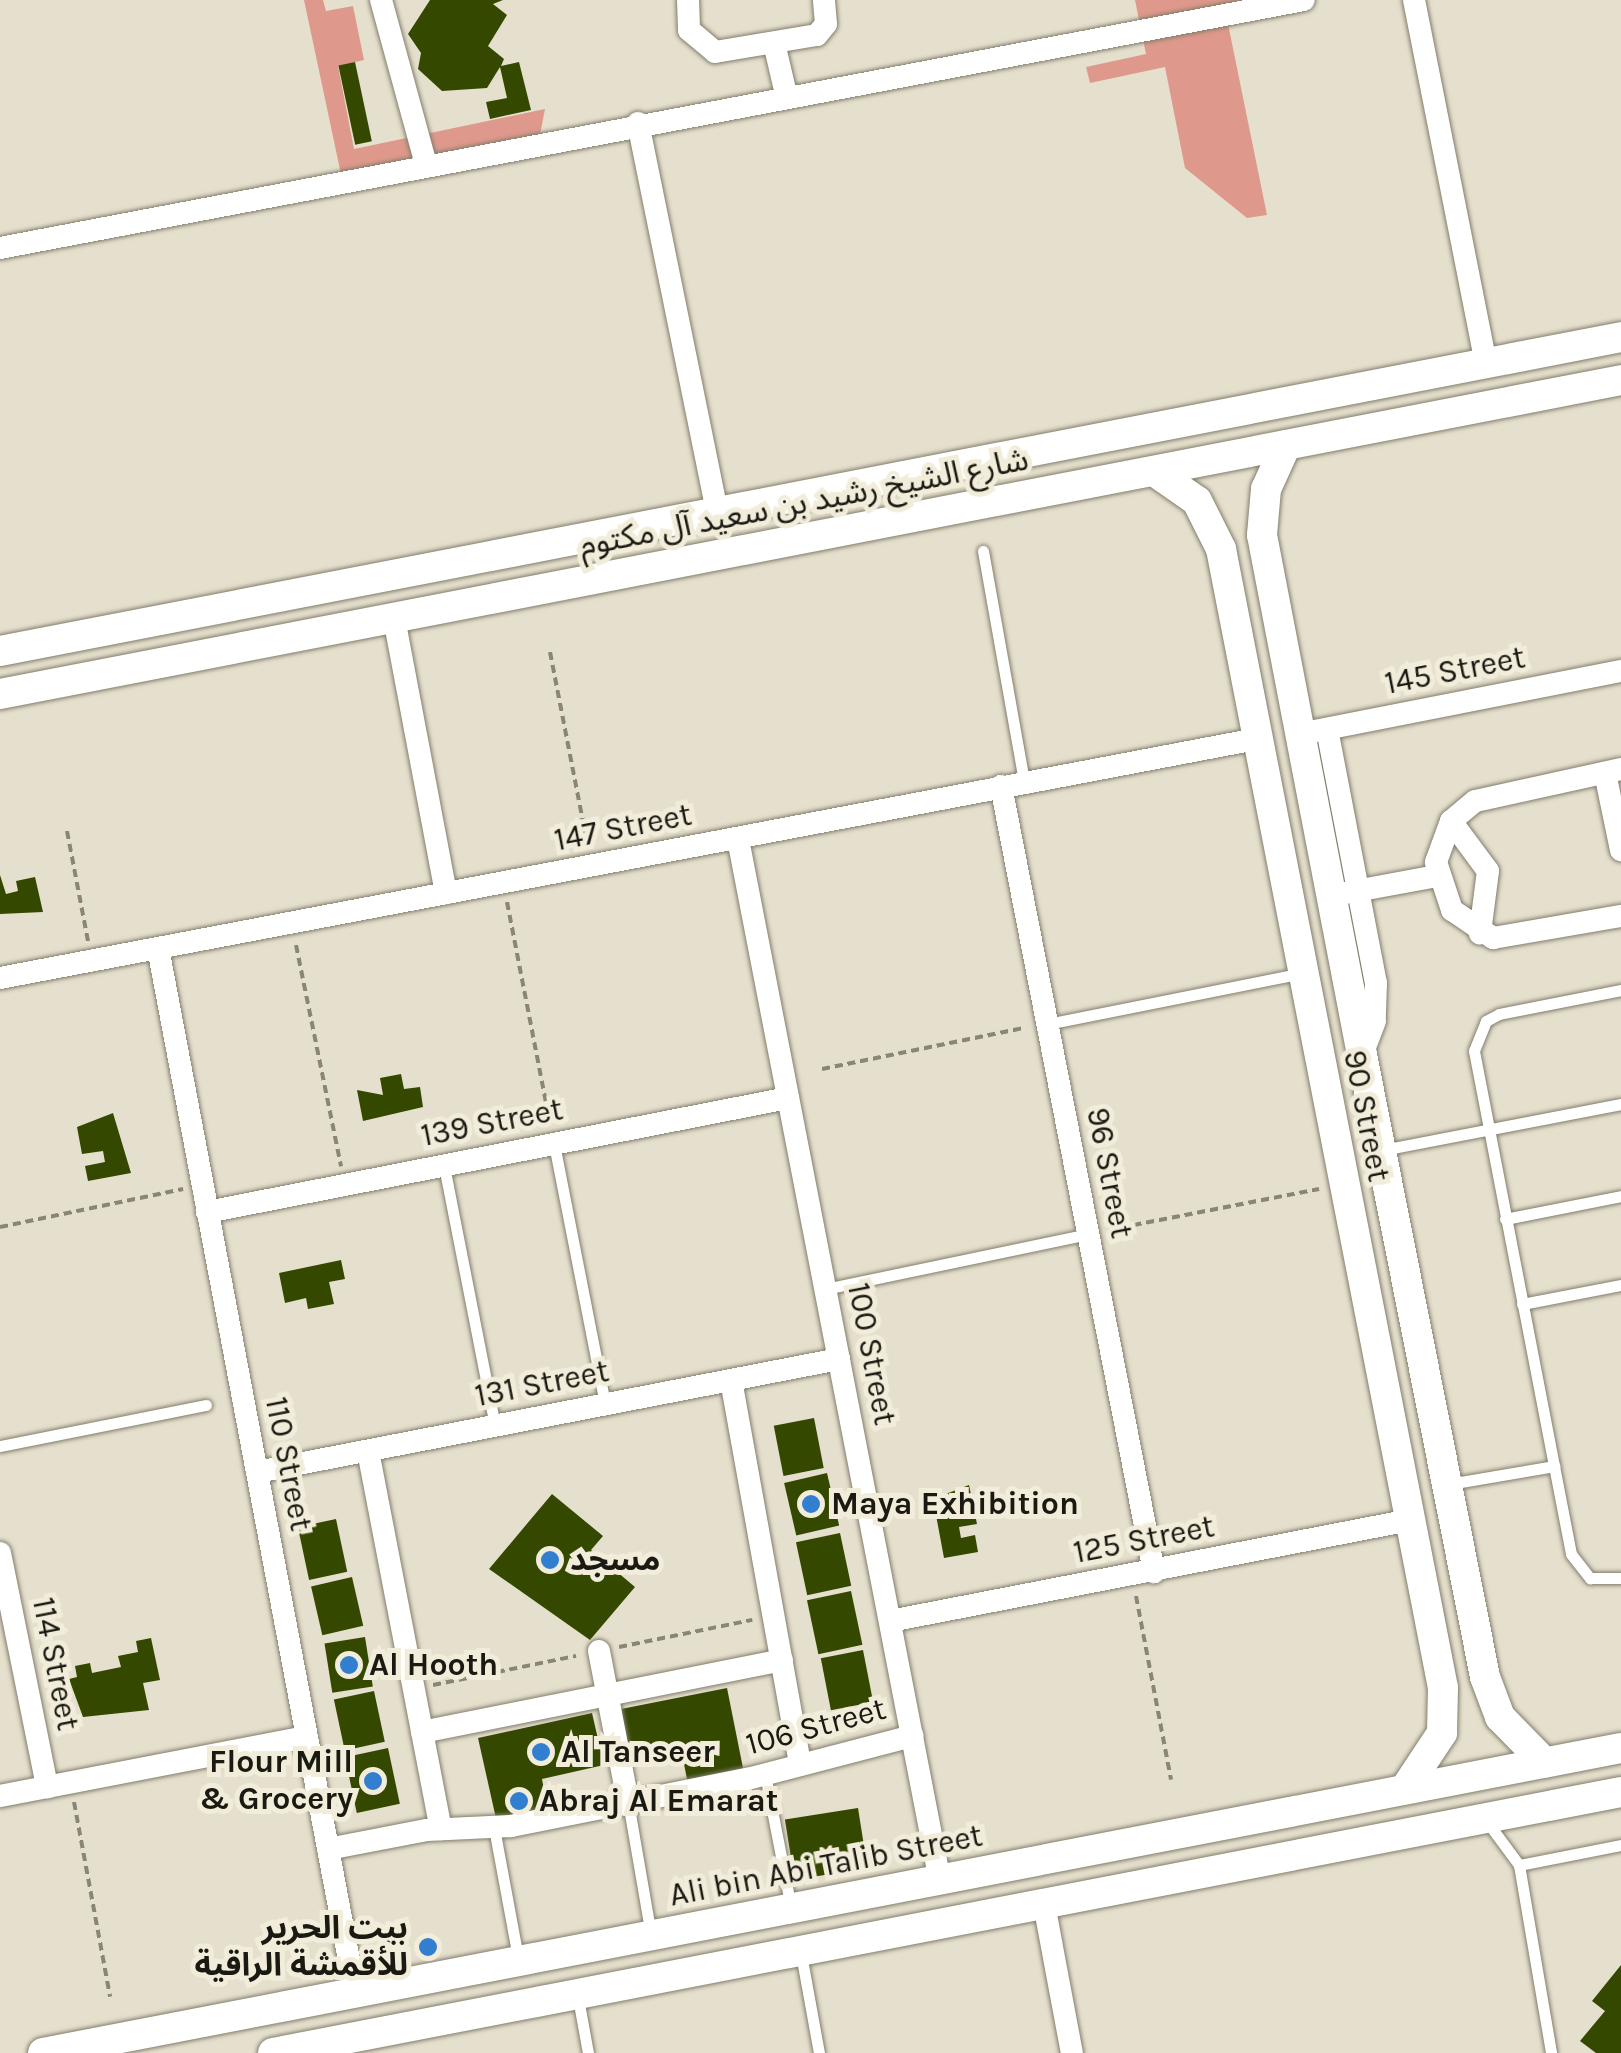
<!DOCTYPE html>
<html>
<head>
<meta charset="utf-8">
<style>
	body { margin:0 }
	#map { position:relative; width:1621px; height:2053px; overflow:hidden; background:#e5e0cd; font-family:Karla,"Noto Sans Arabic",sans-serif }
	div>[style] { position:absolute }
	.green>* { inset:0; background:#df998c }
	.building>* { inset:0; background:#344800; transform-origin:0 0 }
	.path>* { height:4px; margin-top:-2px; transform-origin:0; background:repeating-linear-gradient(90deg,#898678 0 8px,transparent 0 13px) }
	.roads { filter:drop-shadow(0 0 2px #827e6c) drop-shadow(0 0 2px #827e6c) }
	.service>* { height:11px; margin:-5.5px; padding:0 5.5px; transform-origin:5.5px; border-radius:5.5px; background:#fff }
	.minor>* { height:22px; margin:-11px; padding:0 11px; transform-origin:11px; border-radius:11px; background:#fff }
	.tertiary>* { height:30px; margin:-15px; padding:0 15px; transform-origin:15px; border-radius:15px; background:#fff }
	.dots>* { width:28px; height:28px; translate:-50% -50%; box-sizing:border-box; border:5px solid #f2edda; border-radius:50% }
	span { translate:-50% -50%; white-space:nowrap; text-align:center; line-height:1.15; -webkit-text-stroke:10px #f2edda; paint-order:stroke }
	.street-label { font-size:32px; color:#1a1912 }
	.poi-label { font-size:32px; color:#1a1912; font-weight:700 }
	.left { translate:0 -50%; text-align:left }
	.right { translate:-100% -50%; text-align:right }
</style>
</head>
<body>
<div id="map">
	<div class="green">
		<div style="clip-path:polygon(304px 0,323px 0,326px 11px,353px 6px,364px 60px,338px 66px,354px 149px,545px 109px,539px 140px,342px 179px)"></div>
		<div style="clip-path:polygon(1135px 0,1268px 0,1225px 9px,1267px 215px,1247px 218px,1185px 168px,1165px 67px,1090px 83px,1086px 67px,1146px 54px)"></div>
	</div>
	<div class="building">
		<div style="clip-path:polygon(430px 0,503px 0,493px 4px,507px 15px,488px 46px,504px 59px,501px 66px,519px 62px,531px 110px,490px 119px,486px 102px,507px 98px,500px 67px,487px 88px,442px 91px,418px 69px,421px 53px,408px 34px)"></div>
		<div style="left:355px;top:62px;width:81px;height:17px;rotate:78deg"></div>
		<div style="clip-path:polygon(0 875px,6px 894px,18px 891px,16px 881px,35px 877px,43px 912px,0 914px)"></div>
		<div style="clip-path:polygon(401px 1074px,404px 1089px,420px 1087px,423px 1107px,363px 1121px,357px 1090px,383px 1095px,380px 1078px)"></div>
		<div style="clip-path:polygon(113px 1113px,131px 1173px,88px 1181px,85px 1166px,105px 1162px,103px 1151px,82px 1154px,77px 1127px)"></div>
		<div style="clip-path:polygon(341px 1260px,345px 1279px,329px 1282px,334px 1304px,308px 1309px,306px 1298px,285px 1303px,279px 1273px)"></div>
		<div style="left:814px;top:1418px;width:51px;height:41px;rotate:79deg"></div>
		<div style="left:827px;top:1473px;width:54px;height:44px;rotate:77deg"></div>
		<div style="clip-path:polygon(969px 1485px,977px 1524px,959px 1527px,961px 1538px,975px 1535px,978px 1552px,944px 1558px,933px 1499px)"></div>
		<div style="clip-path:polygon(552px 1494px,603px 1536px,591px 1550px,635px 1587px,590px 1640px,489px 1569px)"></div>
		<div style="left:336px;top:1519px;width:54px;height:39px;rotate:78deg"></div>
		<div style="left:840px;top:1533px;width:54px;height:45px;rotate:78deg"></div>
		<div style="left:352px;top:1577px;width:50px;height:42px;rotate:77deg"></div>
		<div style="left:851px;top:1591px;width:55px;height:45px;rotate:78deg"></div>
		<div style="left:365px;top:1637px;width:50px;height:41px;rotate:81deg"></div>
		<div style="clip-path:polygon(151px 1638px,160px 1680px,143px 1683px,149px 1710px,83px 1717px,69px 1679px,77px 1677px,75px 1666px,90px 1663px,92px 1673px,121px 1667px,118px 1656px,138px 1652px,136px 1641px)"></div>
		<div style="left:863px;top:1650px;width:53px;height:43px;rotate:79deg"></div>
		<div style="clip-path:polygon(727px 1688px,744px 1773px,688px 1784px,681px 1749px,626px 1760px,616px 1710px)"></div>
		<div style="left:374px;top:1691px;width:52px;height:41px;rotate:78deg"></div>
		<div style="clip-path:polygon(592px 1713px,604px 1765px,542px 1779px,548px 1811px,497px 1823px,478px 1738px)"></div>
		<div style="left:388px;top:1748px;width:57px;height:44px;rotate:78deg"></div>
		<div style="left:858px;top:1808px;width:61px;height:74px;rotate:81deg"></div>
		<div style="clip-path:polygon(1621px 1965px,1621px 2053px,1596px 2053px,1580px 2041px,1605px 2011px,1592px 2001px)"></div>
	</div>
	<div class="path">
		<div style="left:550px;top:652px;width:195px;rotate:79deg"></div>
		<div style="left:67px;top:831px;width:112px;rotate:79.2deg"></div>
		<div style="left:507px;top:902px;width:225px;rotate:79deg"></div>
		<div style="left:296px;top:945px;width:226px;rotate:78.5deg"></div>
		<div style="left:822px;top:1069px;width:205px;rotate:-11.5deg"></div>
		<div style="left:0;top:1227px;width:187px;rotate:-11.7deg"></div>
		<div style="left:1108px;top:1230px;width:215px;rotate:-11deg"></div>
		<div style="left:1136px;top:1596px;width:187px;rotate:79.2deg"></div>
		<div style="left:619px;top:1647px;width:136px;rotate:-11.5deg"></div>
		<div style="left:433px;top:1685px;width:146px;rotate:-11.5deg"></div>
		<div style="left:74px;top:1802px;width:198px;rotate:79.5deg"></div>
	</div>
	<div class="roads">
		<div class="service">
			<div style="left:983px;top:551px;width:234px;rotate:79.9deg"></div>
			<div style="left:1621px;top:990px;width:124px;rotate:168.9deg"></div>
			<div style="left:1499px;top:1014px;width:15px;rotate:152deg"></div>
			<div style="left:1486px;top:1021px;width:32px;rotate:112deg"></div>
			<div style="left:1474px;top:1051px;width:512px;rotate:79.08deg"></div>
			<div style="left:1571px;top:1554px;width:31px;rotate:52deg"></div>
			<div style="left:1590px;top:1578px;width:31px"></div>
			<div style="left:1047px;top:1024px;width:261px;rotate:-11.3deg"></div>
			<div style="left:554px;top:1144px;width:266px;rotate:78.9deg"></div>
			<div style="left:1382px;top:1150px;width:243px;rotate:-10.9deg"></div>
			<div style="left:444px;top:1166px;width:265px;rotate:78.9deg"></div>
			<div style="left:1505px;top:1219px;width:118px;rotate:-11.2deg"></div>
			<div style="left:825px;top:1289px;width:269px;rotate:-11.8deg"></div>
			<div style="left:1522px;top:1304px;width:101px;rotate:-10.9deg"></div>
			<div style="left:0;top:1446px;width:210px;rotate:-11.3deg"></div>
			<div style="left:1449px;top:1484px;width:107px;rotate:-9.7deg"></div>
			<div style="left:765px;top:1774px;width:136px;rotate:79deg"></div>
			<div style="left:628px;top:1802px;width:135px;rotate:80.2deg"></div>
			<div style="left:1488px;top:1823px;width:52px;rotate:53.6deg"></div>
			<div style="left:1519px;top:1865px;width:191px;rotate:80.3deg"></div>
			<div style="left:494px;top:1828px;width:131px;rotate:79.5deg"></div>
			<div style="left:1519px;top:1865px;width:104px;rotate:-11.1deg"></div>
			<div style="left:801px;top:1954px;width:101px;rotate:79.7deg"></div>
			<div style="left:578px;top:1998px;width:56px;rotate:79.7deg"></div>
		</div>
		<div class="minor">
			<div style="left:381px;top:0;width:170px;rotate:74.7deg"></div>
			<div style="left:688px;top:0;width:30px;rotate:88deg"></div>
			<div style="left:689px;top:30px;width:34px;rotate:40deg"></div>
			<div style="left:715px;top:52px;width:103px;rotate:-9.5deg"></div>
			<div style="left:817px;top:35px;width:14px;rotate:-51deg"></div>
			<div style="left:826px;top:24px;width:24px;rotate:-95deg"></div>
			<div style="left:1414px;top:0;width:369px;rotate:78.8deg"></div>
			<div style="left:774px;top:43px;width:52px;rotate:76.8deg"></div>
			<div style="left:638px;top:123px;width:397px;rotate:78.5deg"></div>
			<div style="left:0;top:248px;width:1327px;rotate:-10.77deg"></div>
			<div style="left:394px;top:618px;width:280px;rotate:79.3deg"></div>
			<div style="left:1327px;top:729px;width:259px;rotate:79.1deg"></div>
			<div style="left:1376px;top:983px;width:38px;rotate:92deg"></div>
			<div style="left:1375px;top:1021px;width:36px;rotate:111deg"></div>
			<div style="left:1315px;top:731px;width:312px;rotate:-11.1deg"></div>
			<div style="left:1621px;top:769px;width:149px;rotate:167.6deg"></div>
			<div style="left:1475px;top:801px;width:31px;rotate:140deg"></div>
			<div style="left:1451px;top:821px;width:44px;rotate:110.1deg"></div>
			<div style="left:1436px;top:862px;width:51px;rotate:71.6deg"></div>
			<div style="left:1452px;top:910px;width:50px;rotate:34.3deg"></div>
			<div style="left:1493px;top:938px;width:130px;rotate:-9.8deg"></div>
			<div style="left:1605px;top:773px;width:79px;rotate:78.3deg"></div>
			<div style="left:1001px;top:786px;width:801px;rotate:78.98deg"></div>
			<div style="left:1451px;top:821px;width:62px;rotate:53.5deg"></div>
			<div style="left:1488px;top:871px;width:63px;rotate:97.4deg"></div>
			<div style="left:738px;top:839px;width:1061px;rotate:79.03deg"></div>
			<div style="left:1345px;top:893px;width:94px;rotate:-10.5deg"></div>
			<div style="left:158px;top:948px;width:1062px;rotate:79.31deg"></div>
			<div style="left:0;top:978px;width:1280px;rotate:-10.77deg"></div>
			<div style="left:207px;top:1212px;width:592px;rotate:-11.1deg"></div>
			<div style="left:731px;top:1380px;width:391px;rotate:79.8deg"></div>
			<div style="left:368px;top:1451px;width:385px;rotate:79.1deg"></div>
			<div style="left:257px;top:1472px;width:593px;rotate:-10.99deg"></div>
			<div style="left:0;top:1553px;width:239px;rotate:78.6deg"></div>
			<div style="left:890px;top:1621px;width:530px;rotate:-10.99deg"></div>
			<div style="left:599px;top:1651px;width:154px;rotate:79.1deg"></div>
			<div style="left:422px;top:1732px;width:367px;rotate:-11.3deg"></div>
			<div style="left:0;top:1796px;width:312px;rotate:-10.9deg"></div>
			<div style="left:328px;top:1849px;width:101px;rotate:-10.9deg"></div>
			<div style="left:427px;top:1830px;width:84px;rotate:-2.7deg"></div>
			<div style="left:511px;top:1826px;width:241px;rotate:-11.3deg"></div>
			<div style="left:747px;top:1779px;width:171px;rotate:-14.6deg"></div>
			<div style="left:1044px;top:1904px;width:152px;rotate:79.4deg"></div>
		</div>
		<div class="tertiary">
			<div style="left:1286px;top:445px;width:48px;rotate:114.4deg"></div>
			<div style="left:1266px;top:489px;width:46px;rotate:95deg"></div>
			<div style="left:1262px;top:535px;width:530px;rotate:79.11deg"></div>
			<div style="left:1362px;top:1055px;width:634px;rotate:78.81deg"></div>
			<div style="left:1485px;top:1677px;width:43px;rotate:69.4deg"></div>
			<div style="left:1500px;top:1717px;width:64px;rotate:45.6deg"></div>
			<div style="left:1154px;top:471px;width:52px;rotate:34.9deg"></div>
			<div style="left:1197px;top:501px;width:54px;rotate:63.4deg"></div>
			<div style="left:1221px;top:549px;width:1160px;rotate:78.97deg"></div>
			<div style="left:1443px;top:1688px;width:45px;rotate:91.3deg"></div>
			<div style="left:1442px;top:1733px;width:67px;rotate:123.5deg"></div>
			<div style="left:0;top:651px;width:1651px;rotate:-10.96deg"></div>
			<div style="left:0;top:694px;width:1651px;rotate:-10.96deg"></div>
			<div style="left:43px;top:2053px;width:1607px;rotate:-10.94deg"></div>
			<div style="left:273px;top:2053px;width:1373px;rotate:-10.96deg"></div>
		</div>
	</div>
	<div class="dots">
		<div style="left:811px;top:1504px;background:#327fcf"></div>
		<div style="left:550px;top:1560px;background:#327fcf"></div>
		<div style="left:349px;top:1665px;background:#327fcf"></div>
		<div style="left:541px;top:1752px;background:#327fcf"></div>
		<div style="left:373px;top:1781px;background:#327fcf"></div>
		<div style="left:519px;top:1801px;background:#327fcf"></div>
		<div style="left:428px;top:1947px;background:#327fcf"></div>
	</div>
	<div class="street-label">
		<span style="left:804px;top:503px;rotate:-11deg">شارع الشيخ رشيد بن سعيد آل مكتوم</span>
		<span style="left:1455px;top:671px;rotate:-11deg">145 Street</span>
		<span style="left:623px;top:828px;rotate:-11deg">147 Street</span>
		<span style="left:1366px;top:1116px;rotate:79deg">90 Street</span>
		<span style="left:492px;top:1123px;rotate:-11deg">139 Street</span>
		<span style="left:1109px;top:1173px;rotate:79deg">96 Street</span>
		<span style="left:871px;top:1354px;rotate:79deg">100 Street</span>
		<span style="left:542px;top:1384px;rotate:-11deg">131 Street</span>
		<span style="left:288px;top:1464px;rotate:79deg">110 Street</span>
		<span style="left:1144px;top:1540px;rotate:-11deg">125 Street</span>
		<span style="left:55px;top:1664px;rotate:79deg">114 Street</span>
		<span style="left:816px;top:1727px;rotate:-15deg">106 Street</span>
		<span style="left:826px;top:1866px;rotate:-11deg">Ali bin Abi Talib Street</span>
	</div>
	<div class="poi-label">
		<span class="left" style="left:831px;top:1504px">Maya Exhibition</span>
		<span class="left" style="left:570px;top:1560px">مسجد</span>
		<span class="left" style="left:369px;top:1665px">Al Hooth</span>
		<span class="left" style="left:561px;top:1752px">Al Tanseer</span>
		<span class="right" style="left:353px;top:1781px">Flour Mill<br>&amp; Grocery</span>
		<span class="left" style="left:539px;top:1801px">Abraj Al Emarat</span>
		<span class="right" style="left:408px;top:1947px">بيت الحرير<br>للأقمشة الراقية</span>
	</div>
</div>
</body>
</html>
